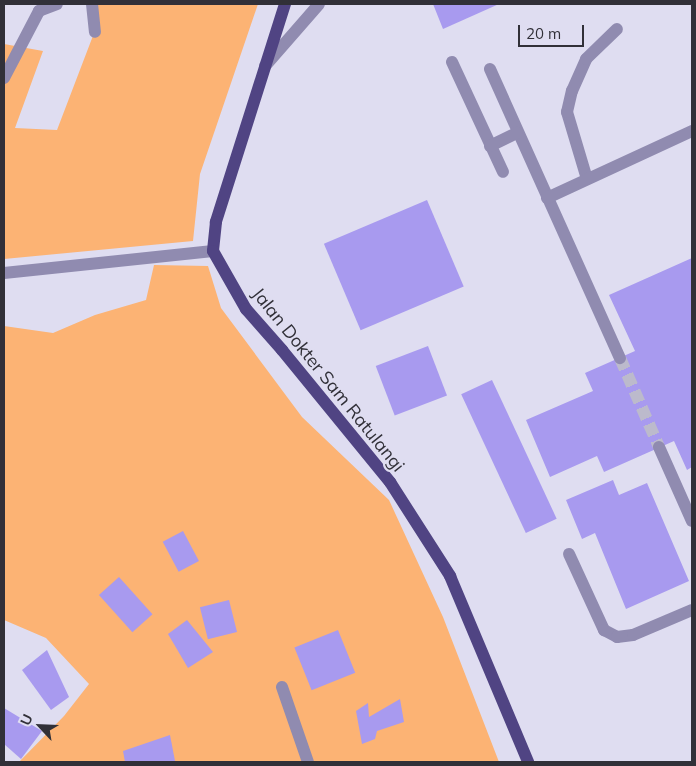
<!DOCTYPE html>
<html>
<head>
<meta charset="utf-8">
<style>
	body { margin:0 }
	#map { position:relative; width:696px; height:766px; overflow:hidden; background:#dfddf1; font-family:Mulish,sans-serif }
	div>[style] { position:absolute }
	.green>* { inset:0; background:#fcb374 }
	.building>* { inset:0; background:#a89aef; transform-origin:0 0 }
	.minor-tunnel>* { height:12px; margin-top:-6px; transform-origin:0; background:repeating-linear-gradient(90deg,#bcbacc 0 12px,transparent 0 18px) }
	.minor>* { height:12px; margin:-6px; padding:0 6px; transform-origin:6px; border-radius:6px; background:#908bb0 }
	.major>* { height:12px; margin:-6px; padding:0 6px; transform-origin:6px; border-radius:6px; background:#504483 }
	span { translate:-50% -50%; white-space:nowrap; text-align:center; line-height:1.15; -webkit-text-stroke:4.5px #dfddf1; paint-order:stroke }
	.street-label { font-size:18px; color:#313038 }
	.frame { position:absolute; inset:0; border:5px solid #313038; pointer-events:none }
	.north { position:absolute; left:15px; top:701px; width:50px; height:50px; -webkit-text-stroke:4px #dfddf1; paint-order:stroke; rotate:295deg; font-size:14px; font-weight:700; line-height:20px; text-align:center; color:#313038 }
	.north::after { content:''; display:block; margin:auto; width:18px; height:22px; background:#313038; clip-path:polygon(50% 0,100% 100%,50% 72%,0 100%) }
	.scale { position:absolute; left:518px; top:25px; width:66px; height:22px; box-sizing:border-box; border:2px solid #313038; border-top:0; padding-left:6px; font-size:15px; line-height:18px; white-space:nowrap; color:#313038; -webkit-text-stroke:4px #dfddf1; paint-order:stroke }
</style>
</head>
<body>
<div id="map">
	<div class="green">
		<div style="clip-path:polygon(88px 4px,258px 4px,200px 174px,193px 241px,4px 259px,4px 44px,43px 51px,15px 128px,57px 130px,99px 20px)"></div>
		<div style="clip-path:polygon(154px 265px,208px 266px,221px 308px,302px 417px,389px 500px,443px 617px,499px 762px,19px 762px,64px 716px,89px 684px,46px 638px,4px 620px,4px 326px,53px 333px,95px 315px,146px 300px)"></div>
	</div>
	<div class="building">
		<div style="clip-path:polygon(433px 4px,499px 4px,443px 29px)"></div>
		<div style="left:427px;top:200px;width:94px;height:112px;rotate:67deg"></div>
		<div style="clip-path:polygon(692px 258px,692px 467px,687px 470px,674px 441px,604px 472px,597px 456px,550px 477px,526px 420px,593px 391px,585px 373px,635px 351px,609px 295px)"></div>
		<div style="left:428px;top:346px;width:53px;height:56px;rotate:69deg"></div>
		<div style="left:492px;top:380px;width:153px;height:34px;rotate:65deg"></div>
		<div style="clip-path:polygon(613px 480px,619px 495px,647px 483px,689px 581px,626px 609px,595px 533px,582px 539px,566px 500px)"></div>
		<div style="left:183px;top:531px;width:34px;height:23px;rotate:62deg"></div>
		<div style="left:119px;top:577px;width:50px;height:27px;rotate:48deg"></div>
		<div style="left:229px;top:600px;width:33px;height:30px;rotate:76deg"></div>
		<div style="clip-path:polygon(187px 620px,213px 652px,188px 668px,168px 634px)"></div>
		<div style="left:338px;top:630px;width:46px;height:47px;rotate:68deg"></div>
		<div style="clip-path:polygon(47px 650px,69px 697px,51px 710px,22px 670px)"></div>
		<div style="clip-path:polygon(400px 699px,404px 722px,377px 731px,375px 739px,362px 744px,356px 711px,368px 703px,369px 717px)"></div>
		<div style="clip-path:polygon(4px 708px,42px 731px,21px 759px,4px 744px)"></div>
		<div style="clip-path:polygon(170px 735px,175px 761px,125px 762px,123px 751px)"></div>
	</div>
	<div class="minor-tunnel">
		<div style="left:620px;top:358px;width:97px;rotate:66.3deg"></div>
	</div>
	<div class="minor">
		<div style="left:92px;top:4px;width:28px;rotate:84deg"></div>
		<div style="left:452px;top:62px;width:121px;rotate:65.1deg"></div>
		<div style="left:265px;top:66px;width:82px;rotate:-48.9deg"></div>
		<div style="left:490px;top:69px;width:317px;rotate:65.8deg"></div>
		<div style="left:4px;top:78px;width:76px;rotate:-62.4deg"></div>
		<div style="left:39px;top:11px;width:19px;rotate:-21deg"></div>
		<div style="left:490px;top:146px;width:30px;rotate:-26deg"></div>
		<div style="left:587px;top:179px;width:70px;rotate:-106.6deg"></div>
		<div style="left:567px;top:112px;width:22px;rotate:-77deg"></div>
		<div style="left:572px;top:91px;width:35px;rotate:-66deg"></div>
		<div style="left:586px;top:59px;width:43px;rotate:-44.1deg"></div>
		<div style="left:547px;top:198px;width:160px;rotate:-24.8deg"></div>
		<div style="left:4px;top:273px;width:210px;rotate:-6deg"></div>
		<div style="left:659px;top:447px;width:81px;rotate:66deg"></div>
		<div style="left:569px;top:554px;width:84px;rotate:65.3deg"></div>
		<div style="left:604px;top:630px;width:15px;rotate:28deg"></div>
		<div style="left:617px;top:637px;width:16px;rotate:-7deg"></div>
		<div style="left:633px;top:635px;width:64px;rotate:-23deg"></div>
		<div style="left:282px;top:687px;width:79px;rotate:70.9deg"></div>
	</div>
	<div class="major">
		<div style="left:285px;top:4px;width:229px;rotate:107.6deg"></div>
		<div style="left:216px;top:222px;width:29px;rotate:96deg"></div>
		<div style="left:213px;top:251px;width:67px;rotate:60.4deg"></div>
		<div style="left:246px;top:309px;width:55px;rotate:48.7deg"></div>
		<div style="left:282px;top:350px;width:171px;rotate:50.7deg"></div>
		<div style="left:390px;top:482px;width:112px;rotate:57.4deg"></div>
		<div style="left:450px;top:576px;width:202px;rotate:67.2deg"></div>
	</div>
	<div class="street-label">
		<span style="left:328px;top:380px;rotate:51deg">Jalan Dokter Sam Ratulangi</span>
	</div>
	<div class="frame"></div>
	<div class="north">U</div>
	<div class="scale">20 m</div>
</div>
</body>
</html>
